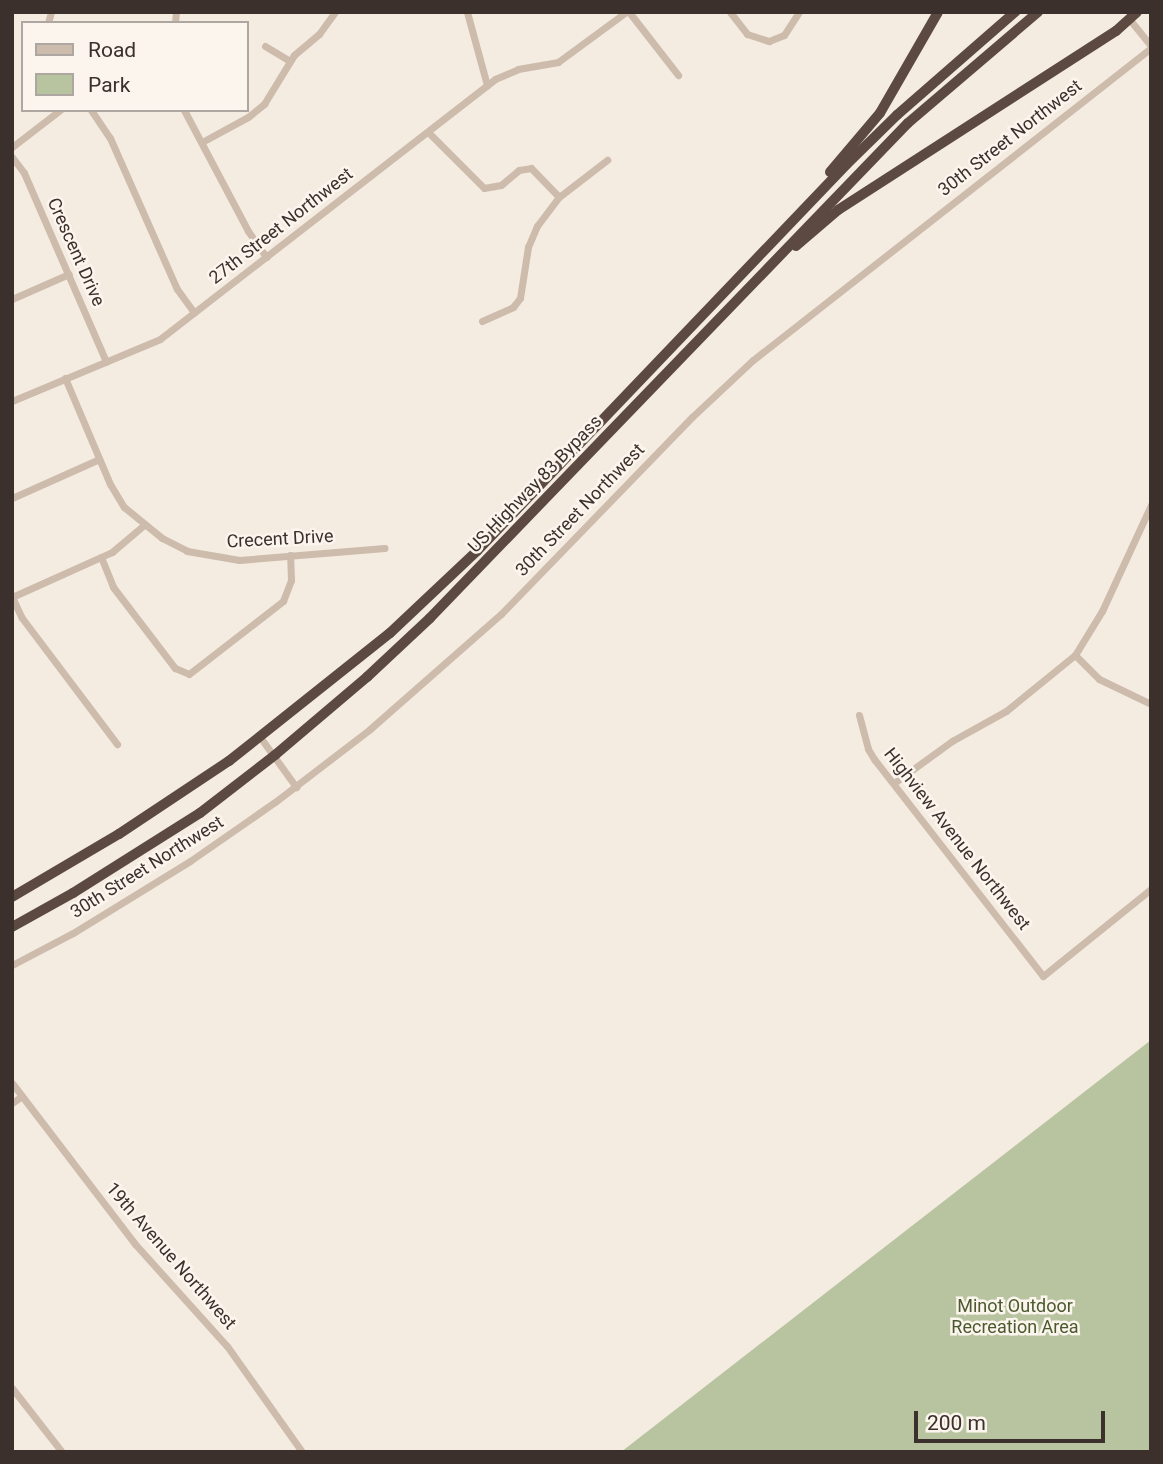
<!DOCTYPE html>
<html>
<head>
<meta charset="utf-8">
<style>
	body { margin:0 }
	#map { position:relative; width:1163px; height:1464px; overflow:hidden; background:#f4ebe1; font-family:Roboto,sans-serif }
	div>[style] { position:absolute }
	.green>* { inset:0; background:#b8c4a0 }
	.minor>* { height:7px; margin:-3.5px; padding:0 3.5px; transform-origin:3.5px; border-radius:3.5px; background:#cdbbac }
	.highway>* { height:10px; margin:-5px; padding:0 5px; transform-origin:5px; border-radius:5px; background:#5c4a42 }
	span { translate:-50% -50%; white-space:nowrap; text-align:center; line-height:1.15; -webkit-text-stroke:5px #fbf5ee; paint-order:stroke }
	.street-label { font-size:18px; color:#3b302b }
	.park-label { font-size:18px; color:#4a5a2e }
	.frame { position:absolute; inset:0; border:14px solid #3b302b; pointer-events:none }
	.legend { position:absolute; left:21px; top:21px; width:228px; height:91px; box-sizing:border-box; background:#fbf5ee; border:2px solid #aea6a0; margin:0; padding:9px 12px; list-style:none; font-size:21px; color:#3b302b }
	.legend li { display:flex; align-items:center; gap:14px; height:35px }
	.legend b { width:35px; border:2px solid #aea6a0 }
	.scale { position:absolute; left:914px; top:1411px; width:191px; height:32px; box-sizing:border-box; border:4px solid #3b302b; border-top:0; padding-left:9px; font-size:21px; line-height:24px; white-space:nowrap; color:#3b302b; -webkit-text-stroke:5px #fbf5ee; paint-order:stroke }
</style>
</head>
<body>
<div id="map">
	<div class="green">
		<div style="clip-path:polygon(1151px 1040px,1151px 1452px,621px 1452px)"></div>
	</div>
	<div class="minor">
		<div style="left:467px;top:12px;width:76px;rotate:74.7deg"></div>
		<div style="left:629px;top:12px;width:80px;rotate:52.1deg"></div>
		<div style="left:730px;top:12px;width:28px;rotate:52deg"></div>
		<div style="left:747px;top:34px;width:23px;rotate:18deg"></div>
		<div style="left:769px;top:41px;width:16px;rotate:-22deg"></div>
		<div style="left:784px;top:35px;width:27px;rotate:-57deg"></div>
		<div style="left:1130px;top:20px;width:33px;rotate:51deg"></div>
		<div style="left:48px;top:23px;width:11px;rotate:-75deg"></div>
		<div style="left:175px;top:23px;width:11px;rotate:-85deg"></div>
		<div style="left:265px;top:46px;width:29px;rotate:31deg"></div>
		<div style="left:91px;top:110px;width:34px;rotate:56deg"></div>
		<div style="left:110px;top:138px;width:165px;rotate:66.1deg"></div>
		<div style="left:177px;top:289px;width:29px;rotate:54deg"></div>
		<div style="left:184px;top:110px;width:137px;rotate:62.1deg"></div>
		<div style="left:248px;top:231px;width:32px;rotate:55deg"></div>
		<div style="left:428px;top:132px;width:79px;rotate:45deg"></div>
		<div style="left:484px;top:188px;width:17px;rotate:-10deg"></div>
		<div style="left:501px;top:185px;width:23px;rotate:-40deg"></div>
		<div style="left:519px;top:170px;width:12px;rotate:-9deg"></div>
		<div style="left:531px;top:168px;width:40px;rotate:46deg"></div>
		<div style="left:559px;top:197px;width:61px;rotate:-37.6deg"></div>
		<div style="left:202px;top:142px;width:52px;rotate:-28.5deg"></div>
		<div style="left:248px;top:117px;width:21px;rotate:-39deg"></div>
		<div style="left:264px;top:104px;width:57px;rotate:-58.5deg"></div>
		<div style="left:294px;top:55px;width:33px;rotate:-40deg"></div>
		<div style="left:319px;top:34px;width:27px;rotate:-54deg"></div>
		<div style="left:12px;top:147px;width:61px;rotate:-37.6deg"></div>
		<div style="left:12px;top:157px;width:20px;rotate:53deg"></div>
		<div style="left:24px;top:173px;width:206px;rotate:66.5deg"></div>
		<div style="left:12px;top:299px;width:62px;rotate:-23.7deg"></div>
		<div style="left:482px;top:321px;width:34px;rotate:-24deg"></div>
		<div style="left:513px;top:307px;width:11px;rotate:-52deg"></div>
		<div style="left:520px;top:298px;width:52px;rotate:-81.1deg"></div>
		<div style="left:528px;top:247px;width:23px;rotate:-67deg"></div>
		<div style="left:537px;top:226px;width:36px;rotate:-53deg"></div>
		<div style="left:65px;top:378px;width:115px;rotate:67deg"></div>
		<div style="left:110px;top:484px;width:27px;rotate:59deg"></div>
		<div style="left:124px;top:507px;width:49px;rotate:39.2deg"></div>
		<div style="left:162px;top:538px;width:28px;rotate:27deg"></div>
		<div style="left:187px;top:551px;width:53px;rotate:9.8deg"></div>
		<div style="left:239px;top:560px;width:146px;rotate:-4.7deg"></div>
		<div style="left:12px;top:401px;width:160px;rotate:-22.7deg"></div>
		<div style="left:160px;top:339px;width:424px;rotate:-37.8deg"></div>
		<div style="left:495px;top:79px;width:25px;rotate:-23deg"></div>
		<div style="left:518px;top:69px;width:41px;rotate:-9.9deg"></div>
		<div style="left:558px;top:62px;width:84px;rotate:-36.3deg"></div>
		<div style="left:12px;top:498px;width:95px;rotate:-24.1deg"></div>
		<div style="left:101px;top:557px;width:32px;rotate:68deg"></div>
		<div style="left:113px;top:587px;width:102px;rotate:52.6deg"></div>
		<div style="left:175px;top:668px;width:15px;rotate:23deg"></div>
		<div style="left:189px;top:674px;width:119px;rotate:-37.8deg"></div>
		<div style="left:283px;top:601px;width:22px;rotate:-69deg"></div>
		<div style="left:291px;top:580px;width:25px;rotate:-92deg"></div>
		<div style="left:12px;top:597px;width:23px;rotate:65deg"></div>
		<div style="left:22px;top:618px;width:158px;rotate:53deg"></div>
		<div style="left:12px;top:597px;width:110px;rotate:-24.2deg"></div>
		<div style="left:112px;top:552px;width:42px;rotate:-40.2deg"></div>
		<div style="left:1075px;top:655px;width:34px;rotate:45deg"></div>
		<div style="left:1099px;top:679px;width:58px;rotate:25.7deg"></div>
		<div style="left:859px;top:715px;width:35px;rotate:75deg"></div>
		<div style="left:868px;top:749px;width:12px;rotate:59deg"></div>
		<div style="left:874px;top:759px;width:275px;rotate:52.1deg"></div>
		<div style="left:1043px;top:976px;width:139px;rotate:-38.9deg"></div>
		<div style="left:260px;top:737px;width:62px;rotate:54.2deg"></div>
		<div style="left:894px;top:783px;width:72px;rotate:-35.9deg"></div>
		<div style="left:952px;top:741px;width:62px;rotate:-29.1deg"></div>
		<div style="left:1006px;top:711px;width:89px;rotate:-39.1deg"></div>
		<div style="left:1075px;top:655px;width:52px;rotate:-58.5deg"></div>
		<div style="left:1102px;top:611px;width:117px;rotate:-65.2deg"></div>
		<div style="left:12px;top:965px;width:69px;rotate:-27.7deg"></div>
		<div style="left:73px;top:933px;width:137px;rotate:-31.6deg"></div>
		<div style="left:190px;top:861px;width:103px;rotate:-34.8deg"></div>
		<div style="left:275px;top:802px;width:120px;rotate:-37.5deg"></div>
		<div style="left:370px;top:729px;width:174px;rotate:-41.3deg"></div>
		<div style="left:501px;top:614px;width:274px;rotate:-45.9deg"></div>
		<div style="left:692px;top:417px;width:83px;rotate:-43.1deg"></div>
		<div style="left:753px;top:360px;width:506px;rotate:-38.09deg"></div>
		<div style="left:12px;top:1083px;width:203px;rotate:52.6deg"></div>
		<div style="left:135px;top:1244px;width:137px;rotate:48deg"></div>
		<div style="left:227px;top:1346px;width:130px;rotate:54.7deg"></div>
		<div style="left:12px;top:1103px;width:12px;rotate:-35deg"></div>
		<div style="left:12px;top:1388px;width:81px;rotate:52deg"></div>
	</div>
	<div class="highway">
		<div style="left:830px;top:172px;width:77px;rotate:-49.7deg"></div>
		<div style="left:880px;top:113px;width:116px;rotate:-60.1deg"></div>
		<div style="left:796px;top:246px;width:55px;rotate:-40.6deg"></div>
		<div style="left:838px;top:210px;width:331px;rotate:-32.8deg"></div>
		<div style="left:1116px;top:31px;width:28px;rotate:-42deg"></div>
		<div style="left:12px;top:897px;width:124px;rotate:-30.5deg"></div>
		<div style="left:119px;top:834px;width:132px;rotate:-33.6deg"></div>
		<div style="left:229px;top:761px;width:206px;rotate:-38.5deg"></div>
		<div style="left:390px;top:633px;width:120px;rotate:-43.3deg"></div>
		<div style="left:477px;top:551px;width:535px;rotate:-46.29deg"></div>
		<div style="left:847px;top:164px;width:70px;rotate:-44.4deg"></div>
		<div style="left:897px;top:115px;width:157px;rotate:-41.1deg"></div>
		<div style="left:12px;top:927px;width:70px;rotate:-29.1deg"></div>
		<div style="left:73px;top:893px;width:150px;rotate:-32.2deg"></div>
		<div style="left:200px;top:813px;width:95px;rotate:-37.7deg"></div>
		<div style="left:275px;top:755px;width:121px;rotate:-40.3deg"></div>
		<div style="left:367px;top:677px;width:86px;rotate:-43.1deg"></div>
		<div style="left:430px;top:618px;width:688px;rotate:-46deg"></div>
		<div style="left:908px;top:123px;width:171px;rotate:-40.5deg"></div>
	</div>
	<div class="street-label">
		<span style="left:1010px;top:138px;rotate:-38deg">30th Street Northwest</span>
		<span style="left:281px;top:226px;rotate:-38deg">27th Street Northwest</span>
		<span style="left:76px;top:252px;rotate:66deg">Crescent Drive</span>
		<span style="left:535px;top:484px;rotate:-46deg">US Highway 83 Bypass</span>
		<span style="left:580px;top:510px;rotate:-46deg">30th Street Northwest</span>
		<span style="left:280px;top:539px;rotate:-3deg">Crecent Drive</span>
		<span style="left:957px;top:839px;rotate:52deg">Highview Avenue Northwest</span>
		<span style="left:147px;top:867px;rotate:-32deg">30th Street Northwest</span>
		<span style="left:171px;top:1256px;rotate:49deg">19th Avenue Northwest</span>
	</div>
	<div class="park-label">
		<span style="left:1015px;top:1317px">Minot Outdoor<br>Recreation Area</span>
	</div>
	<div class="frame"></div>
	<ul class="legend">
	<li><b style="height:9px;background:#cdbbac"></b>Road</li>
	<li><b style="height:19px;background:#b8c4a0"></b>Park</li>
	</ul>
	<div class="scale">200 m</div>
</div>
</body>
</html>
